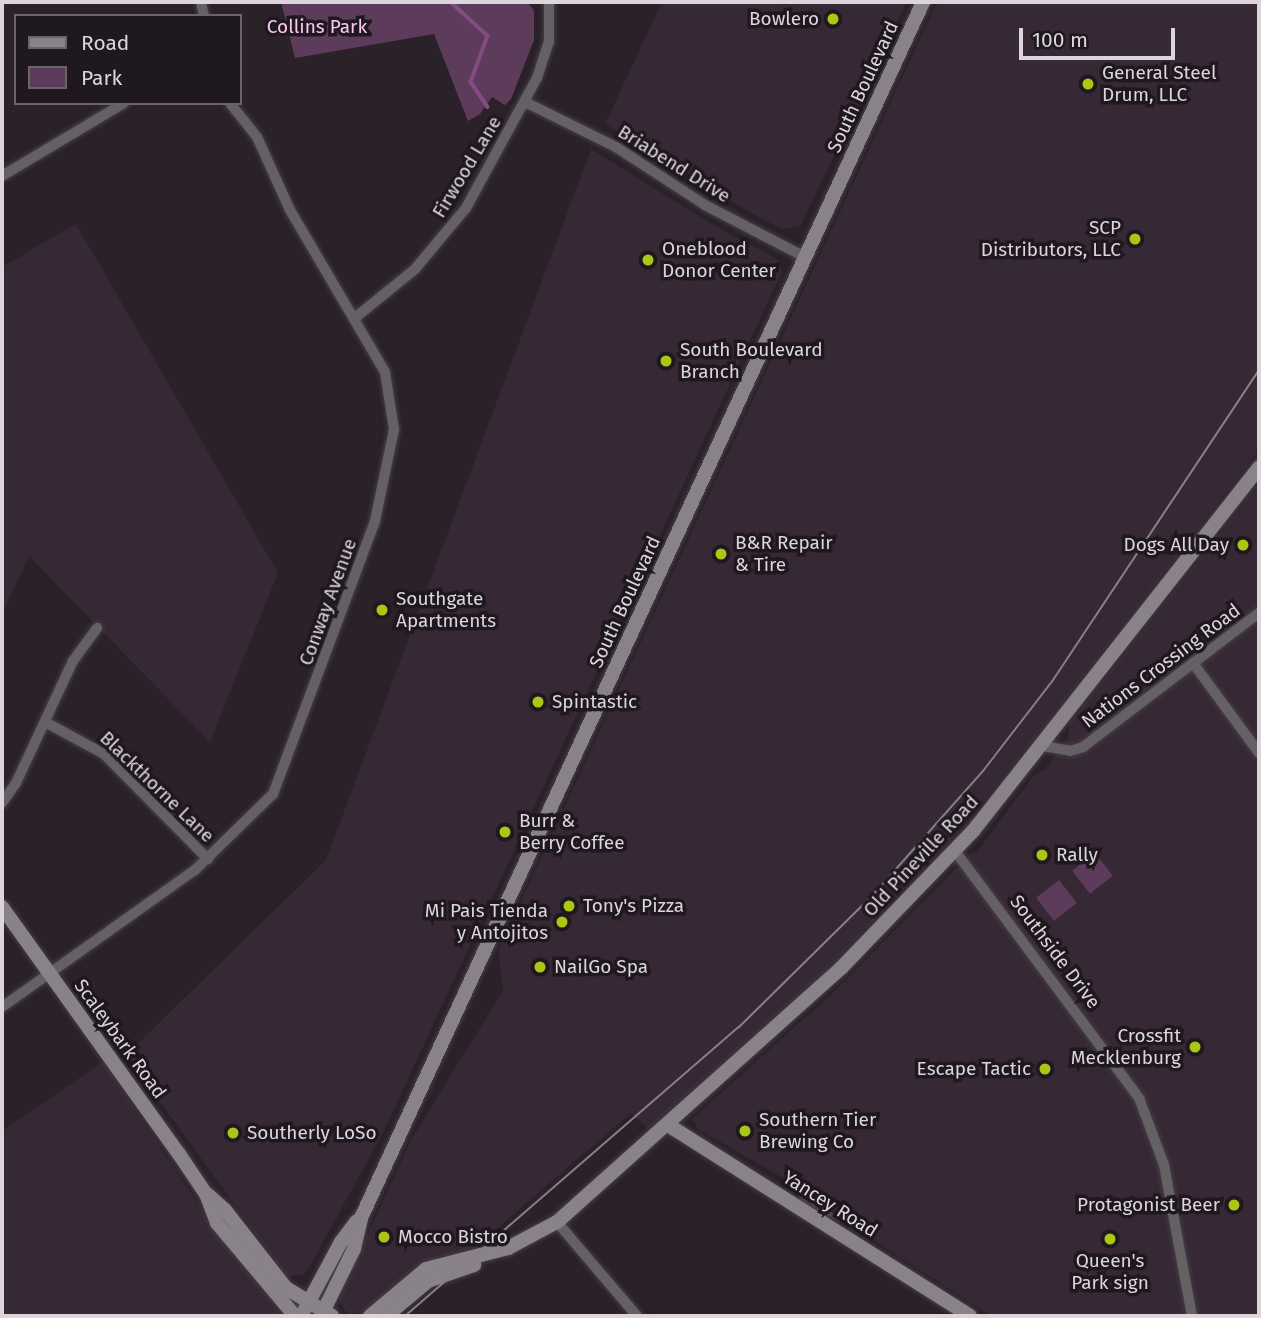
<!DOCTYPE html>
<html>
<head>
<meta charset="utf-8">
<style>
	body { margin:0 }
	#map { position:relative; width:1261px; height:1318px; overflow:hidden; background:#2a2129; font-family:"Fira Sans",sans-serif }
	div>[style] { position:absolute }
	.built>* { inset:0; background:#362935 }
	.green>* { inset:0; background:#5d3c5b; transform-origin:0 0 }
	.stream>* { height:3.5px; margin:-1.75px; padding:0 1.75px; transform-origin:1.75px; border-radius:1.75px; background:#844c81 }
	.roads { filter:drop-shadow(0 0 2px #463e46) drop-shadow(0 0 2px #463e46) }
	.street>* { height:10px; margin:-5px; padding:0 5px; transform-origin:5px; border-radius:5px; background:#656064 }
	.secondary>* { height:14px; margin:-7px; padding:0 7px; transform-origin:7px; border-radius:7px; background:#898288 }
	.tram>* { height:2px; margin:-1px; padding:0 1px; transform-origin:1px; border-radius:1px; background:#878087 }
	.dots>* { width:19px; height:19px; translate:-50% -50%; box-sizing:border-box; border:4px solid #20181f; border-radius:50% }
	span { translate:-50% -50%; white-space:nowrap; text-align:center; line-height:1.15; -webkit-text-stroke:7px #20181f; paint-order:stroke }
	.poi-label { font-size:19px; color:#dcd6dc }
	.right { translate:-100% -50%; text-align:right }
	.left { translate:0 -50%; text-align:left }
	.park-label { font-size:19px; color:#f9c7f4 }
	.street-label { font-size:19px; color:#dcd6dc }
	.frame { position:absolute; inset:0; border:4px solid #dcd6dc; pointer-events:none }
	.legend { position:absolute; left:14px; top:14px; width:228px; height:91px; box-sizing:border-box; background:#20181f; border:2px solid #6b646b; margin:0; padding:9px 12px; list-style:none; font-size:21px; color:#dcd6dc }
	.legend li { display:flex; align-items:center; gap:14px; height:35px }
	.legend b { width:35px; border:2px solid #6b646b }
	.scale { position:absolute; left:1019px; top:28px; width:156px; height:32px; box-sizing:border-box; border:4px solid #dcd6dc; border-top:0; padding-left:9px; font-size:21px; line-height:24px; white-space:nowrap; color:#dcd6dc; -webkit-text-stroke:5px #20181f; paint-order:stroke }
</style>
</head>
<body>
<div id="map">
	<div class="built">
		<div style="clip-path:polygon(662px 2px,907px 2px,801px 225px,782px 229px,751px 213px,605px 124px)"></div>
		<div style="clip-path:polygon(937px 2px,1259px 2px,1259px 450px,1033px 740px,948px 843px,828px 968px,648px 1129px,631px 1113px,473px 1249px,417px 1266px,362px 1313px,347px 1314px,338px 1299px,412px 1138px,503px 991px,498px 951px)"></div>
		<div style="clip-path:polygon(591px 149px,717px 227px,777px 259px,782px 272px,385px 1129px,309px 1268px,303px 1275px,287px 1277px,126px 1055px,326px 860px)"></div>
		<div style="clip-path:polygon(76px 224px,278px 573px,210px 742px,29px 556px,2px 614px,2px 267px)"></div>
		<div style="clip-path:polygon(1259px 484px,1259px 1316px,991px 1316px,844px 1221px,815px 1196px,699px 1130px,692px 1119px,835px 991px,971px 853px,977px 852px,1034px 775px,1046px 769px,1068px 737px,1070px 723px)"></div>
		<div style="clip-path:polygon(103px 1062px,219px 1235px,286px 1316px,2px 1316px,2px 1131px)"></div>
	</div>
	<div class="green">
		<div style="clip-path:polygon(281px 2px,527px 2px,534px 10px,534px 40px,511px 99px,505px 105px,492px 97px,480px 114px,468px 121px,434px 34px,295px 58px)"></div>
		<div style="left:1095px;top:853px;width:29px;height:29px;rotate:52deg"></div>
		<div style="left:1059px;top:880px;width:29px;height:29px;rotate:52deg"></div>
		<div style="clip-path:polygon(800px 1190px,827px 1206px,841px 1223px,799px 1200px)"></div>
	</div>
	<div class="stream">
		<div style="left:451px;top:2px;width:50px;rotate:42.6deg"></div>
		<div style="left:488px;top:36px;width:49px;rotate:110.3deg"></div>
		<div style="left:471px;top:82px;width:30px;rotate:56deg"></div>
	</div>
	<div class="roads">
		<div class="street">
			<div style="left:201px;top:2px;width:14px;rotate:78deg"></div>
			<div style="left:525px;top:102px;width:102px;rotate:26.3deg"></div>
			<div style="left:616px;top:147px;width:106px;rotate:33.1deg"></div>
			<div style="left:705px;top:205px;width:113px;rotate:27.5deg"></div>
			<div style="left:2px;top:176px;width:142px;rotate:-30.9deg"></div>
			<div style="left:356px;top:317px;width:76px;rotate:-39.1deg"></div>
			<div style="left:415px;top:269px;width:80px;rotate:-50.1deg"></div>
			<div style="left:466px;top:208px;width:148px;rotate:-61.4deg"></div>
			<div style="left:537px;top:78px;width:38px;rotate:-72deg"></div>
			<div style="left:549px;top:42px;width:40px;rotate:-90deg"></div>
			<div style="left:1193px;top:663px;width:112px;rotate:53.7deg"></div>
			<div style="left:45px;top:722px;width:67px;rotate:28.5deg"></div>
			<div style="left:104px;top:754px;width:148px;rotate:45.3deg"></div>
			<div style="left:1043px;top:746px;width:27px;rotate:10deg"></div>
			<div style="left:1070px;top:751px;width:14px;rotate:-17deg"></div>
			<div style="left:1083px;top:747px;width:221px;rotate:-37.3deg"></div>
			<div style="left:2px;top:803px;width:24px;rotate:-55deg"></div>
			<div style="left:16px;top:783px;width:135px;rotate:-65deg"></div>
			<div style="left:73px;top:661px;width:41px;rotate:-54deg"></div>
			<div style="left:955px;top:851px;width:308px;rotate:53.3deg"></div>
			<div style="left:1139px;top:1098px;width:72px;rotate:69.5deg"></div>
			<div style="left:1164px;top:1165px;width:154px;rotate:79.5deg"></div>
			<div style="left:2px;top:1007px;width:237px;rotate:-35.4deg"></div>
			<div style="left:195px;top:870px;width:109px;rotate:-44.3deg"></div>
			<div style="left:273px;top:794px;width:291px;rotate:-69.5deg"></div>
			<div style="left:375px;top:521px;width:94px;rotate:-78.3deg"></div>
			<div style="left:394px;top:429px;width:58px;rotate:-99deg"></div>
			<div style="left:385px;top:372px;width:188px;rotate:-120.4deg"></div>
			<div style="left:290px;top:210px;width:80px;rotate:-114.3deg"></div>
			<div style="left:257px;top:137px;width:43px;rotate:-128.5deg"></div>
			<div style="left:557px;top:1222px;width:123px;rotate:49.6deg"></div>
		</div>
		<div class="secondary">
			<div style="left:2px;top:907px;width:304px;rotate:54.4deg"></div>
			<div style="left:179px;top:1154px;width:48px;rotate:56deg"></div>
			<div style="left:206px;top:1194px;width:31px;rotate:69deg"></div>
			<div style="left:217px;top:1223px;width:121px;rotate:50deg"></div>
			<div style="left:668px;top:1125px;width:357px;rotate:32.3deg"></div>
			<div style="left:207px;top:1194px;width:24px;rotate:42deg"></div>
			<div style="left:225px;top:1210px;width:99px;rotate:52deg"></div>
			<div style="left:286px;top:1288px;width:54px;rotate:31.3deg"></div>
			<div style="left:305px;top:1309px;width:76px;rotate:-61.8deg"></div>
			<div style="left:341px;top:1242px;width:26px;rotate:-53deg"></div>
			<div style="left:321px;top:1316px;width:75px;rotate:-63.8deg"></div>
			<div style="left:354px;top:1249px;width:32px;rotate:-77deg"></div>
			<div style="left:361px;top:1218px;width:1340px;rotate:-65.19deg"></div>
			<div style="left:370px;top:1316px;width:73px;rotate:-40deg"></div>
			<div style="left:426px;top:1269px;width:85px;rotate:-14.4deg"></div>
			<div style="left:508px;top:1248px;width:55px;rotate:-28deg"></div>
			<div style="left:557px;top:1222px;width:381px;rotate:-41.8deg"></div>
			<div style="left:841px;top:968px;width:190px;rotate:-46.1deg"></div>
			<div style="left:973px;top:831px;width:463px;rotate:-51.8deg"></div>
			<div style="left:386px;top:1316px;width:55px;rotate:-39.8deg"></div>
			<div style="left:428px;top:1281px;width:49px;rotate:-19.2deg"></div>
		</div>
	</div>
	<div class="tram">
		<div style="left:405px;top:1316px;width:442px;rotate:-40.9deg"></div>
		<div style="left:739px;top:1027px;width:187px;rotate:-44.6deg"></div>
		<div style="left:872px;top:896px;width:167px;rotate:-48.4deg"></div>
		<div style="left:983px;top:771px;width:115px;rotate:-52.4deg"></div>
		<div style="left:1053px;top:680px;width:372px;rotate:-56.4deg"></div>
	</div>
	<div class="dots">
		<div style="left:833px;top:19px;background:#abc614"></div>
		<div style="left:1088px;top:84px;background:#abc614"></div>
		<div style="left:1135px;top:239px;background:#abc614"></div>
		<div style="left:648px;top:260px;background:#abc614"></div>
		<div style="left:666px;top:361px;background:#abc614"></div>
		<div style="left:1243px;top:545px;background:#abc614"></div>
		<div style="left:721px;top:554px;background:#abc614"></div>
		<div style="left:382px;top:610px;background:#abc614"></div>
		<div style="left:538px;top:702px;background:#abc614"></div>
		<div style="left:505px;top:832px;background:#abc614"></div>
		<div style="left:1042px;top:855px;background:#abc614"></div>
		<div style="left:569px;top:906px;background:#abc614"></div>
		<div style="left:562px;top:922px;background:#abc614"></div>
		<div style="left:540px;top:967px;background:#abc614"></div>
		<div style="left:1195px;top:1047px;background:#abc614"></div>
		<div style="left:1045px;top:1069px;background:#abc614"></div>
		<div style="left:745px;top:1131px;background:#abc614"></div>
		<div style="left:233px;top:1133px;background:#abc614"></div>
		<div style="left:1234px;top:1205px;background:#abc614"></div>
		<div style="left:384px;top:1237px;background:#abc614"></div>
		<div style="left:1110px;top:1239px;background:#abc614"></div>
	</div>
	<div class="poi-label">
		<span class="right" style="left:819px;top:19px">Bowlero</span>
		<span class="left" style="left:1102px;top:84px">General Steel<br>Drum, LLC</span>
		<span class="right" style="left:1121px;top:239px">SCP<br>Distributors, LLC</span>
		<span class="left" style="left:662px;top:260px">Oneblood<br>Donor Center</span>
		<span class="left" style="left:680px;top:361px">South Boulevard<br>Branch</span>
		<span class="left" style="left:735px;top:554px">B&amp;R Repair<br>&amp; Tire</span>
		<span class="right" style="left:1229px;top:545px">Dogs All Day</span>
		<span class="left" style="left:396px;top:610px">Southgate<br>Apartments</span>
		<span class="left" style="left:552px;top:702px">Spintastic</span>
		<span class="left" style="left:519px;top:832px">Burr &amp;<br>Berry Coffee</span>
		<span class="left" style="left:1056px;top:855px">Rally</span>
		<span class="left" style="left:583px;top:906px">Tony's Pizza</span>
		<span class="right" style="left:548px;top:922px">Mi Pais Tienda<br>y Antojitos</span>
		<span class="left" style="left:554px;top:967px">NailGo Spa</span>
		<span class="right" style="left:1181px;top:1047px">Crossfit<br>Mecklenburg</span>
		<span class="right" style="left:1031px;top:1069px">Escape Tactic</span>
		<span class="left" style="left:759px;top:1131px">Southern Tier<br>Brewing Co</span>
		<span class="left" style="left:247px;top:1133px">Southerly LoSo</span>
		<span class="right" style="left:1220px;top:1205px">Protagonist Beer</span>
		<span class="left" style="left:398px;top:1237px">Mocco Bistro</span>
		<span style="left:1110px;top:1272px">Queen's<br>Park sign</span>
	</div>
	<div class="park-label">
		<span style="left:317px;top:27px">Collins Park</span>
	</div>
	<div class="street-label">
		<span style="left:863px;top:87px;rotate:-65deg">South Boulevard</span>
		<span style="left:674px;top:164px;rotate:32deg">Briabend Drive</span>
		<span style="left:467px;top:167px;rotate:-59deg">Firwood Lane</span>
		<span style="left:328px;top:602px;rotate:-70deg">Conway Avenue</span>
		<span style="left:625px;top:602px;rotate:-65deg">South Boulevard</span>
		<span style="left:1161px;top:666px;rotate:-37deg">Nations Crossing Road</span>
		<span style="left:157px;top:787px;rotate:44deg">Blackthorne Lane</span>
		<span style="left:921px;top:856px;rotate:-47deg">Old Pineville Road</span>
		<span style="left:1055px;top:952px;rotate:53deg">Southside Drive</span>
		<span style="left:120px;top:1039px;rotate:54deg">Scaleybark Road</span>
		<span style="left:830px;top:1204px;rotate:32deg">Yancey Road</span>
	</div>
	<div class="frame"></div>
	<ul class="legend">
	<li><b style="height:9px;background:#898288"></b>Road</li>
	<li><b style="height:19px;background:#5d3c5b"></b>Park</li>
	</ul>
	<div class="scale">100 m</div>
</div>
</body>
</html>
